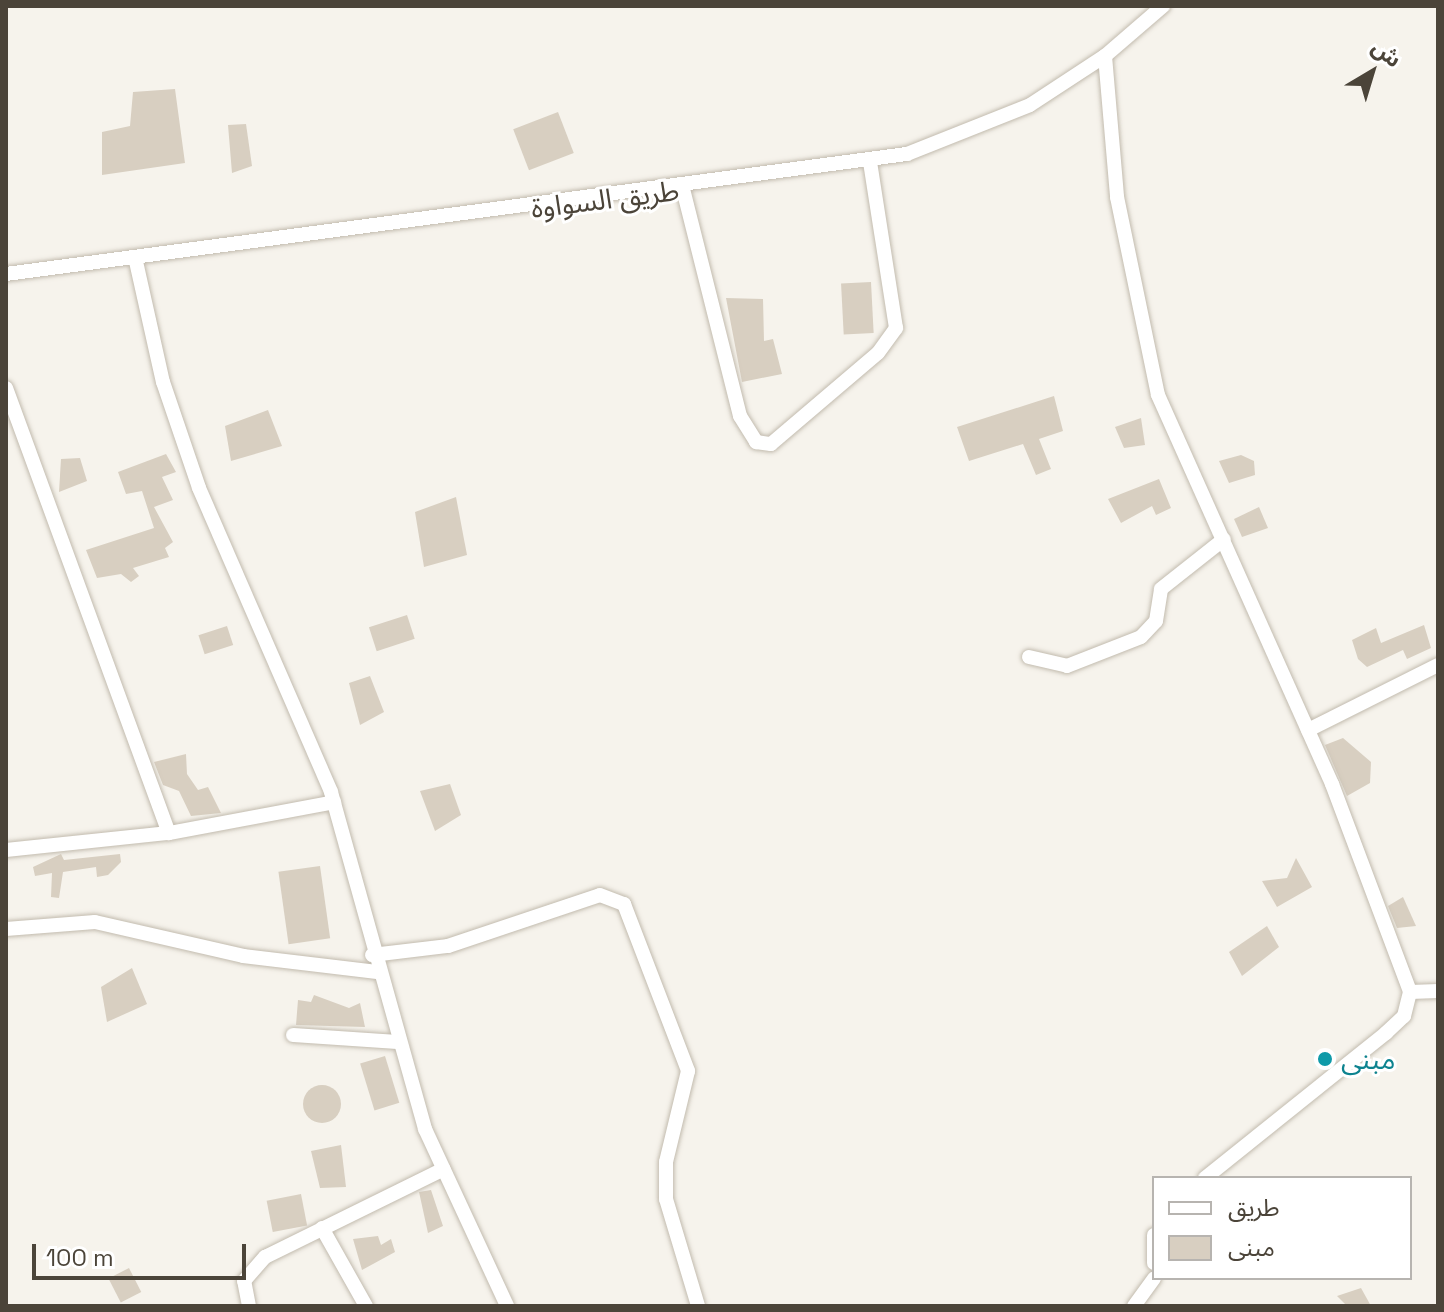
<!DOCTYPE html>
<html>
<head>
<meta charset="utf-8">
<style>
	body { margin:0 }
	#map { position:relative; width:1444px; height:1312px; overflow:hidden; background:#f6f3ec; font-family:"Space Grotesk","Noto Sans Arabic",sans-serif }
	div>[style] { position:absolute }
	.building>* { inset:0; background:#d8cfc1; transform-origin:0 0 }
	.round { border-radius:50% }
	.roads { filter:drop-shadow(0 0 2px #c2bbae) drop-shadow(0 0 2px #c2bbae) }
	.minor>* { height:14px; margin:-7px; padding:0 7px; transform-origin:7px; border-radius:7px; background:#fff }
	.dots>* { width:22px; height:22px; translate:-50% -50%; box-sizing:border-box; border:4px solid #fff; border-radius:50% }
	span { translate:-50% -50%; white-space:nowrap; text-align:center; line-height:1.15; -webkit-text-stroke:6px #fff; paint-order:stroke }
	.street-label { font-size:28px; color:#4b4439 }
	.culture-label { font-size:28px; color:#0d838f }
	.left { translate:0 -50%; text-align:left }
	.frame { position:absolute; inset:0; border:8px solid #4b4439; pointer-events:none }
	.legend { position:absolute; left:1152px; top:1176px; width:260px; height:104px; box-sizing:border-box; background:#fff; border:2px solid #b7b4b0; margin:0; padding:10px 14px; list-style:none; font-size:24px; color:#4b4439 }
	.legend li { display:flex; align-items:center; gap:16px; height:40px }
	.legend b { width:40px; border:2px solid #b7b4b0 }
	.north { position:absolute; left:1332px; top:32px; width:80px; height:80px; -webkit-text-stroke:6px #fff; paint-order:stroke; rotate:38deg; font-size:22px; font-weight:700; line-height:32px; text-align:center; color:#4b4439 }
	.north::after { content:''; display:block; margin:auto; width:28px; height:36px; background:#4b4439; clip-path:polygon(50% 0,100% 100%,50% 72%,0 100%) }
	.scale { position:absolute; left:32px; top:1244px; width:214px; height:36px; box-sizing:border-box; border:4px solid #4b4439; border-top:0; padding-left:10px; font-size:24px; line-height:28px; white-space:nowrap; color:#4b4439; -webkit-text-stroke:6px #fff; paint-order:stroke }
</style>
</head>
<body>
<div id="map">
	<div class="building">
		<div style="clip-path:polygon(175px 89px,185px 163px,102px 175px,102px 132px,130px 126px,133px 92px)"></div>
		<div style="left:558px;top:112px;width:44px;height:48px;rotate:69deg"></div>
		<div style="clip-path:polygon(246px 124px,252px 166px,232px 173px,228px 125px)"></div>
		<div style="left:871px;top:282px;width:51px;height:30px;rotate:87deg"></div>
		<div style="clip-path:polygon(726px 298px,763px 299px,764px 341px,773px 339px,782px 374px,742px 382px)"></div>
		<div style="clip-path:polygon(1054px 396px,1063px 431px,1039px 439px,1051px 469px,1036px 475px,1023px 444px,969px 461px,957px 427px)"></div>
		<div style="clip-path:polygon(268px 410px,282px 446px,231px 461px,225px 426px)"></div>
		<div style="clip-path:polygon(1141px 418px,1145px 445px,1124px 448px,1115px 427px)"></div>
		<div style="clip-path:polygon(166px 454px,176px 472px,162px 477px,173px 500px,154px 507px,173px 542px,165px 548px,169px 557px,133px 568px,139px 576px,131px 582px,121px 574px,97px 578px,86px 550px,154px 528px,142px 491px,126px 494px,118px 472px)"></div>
		<div style="clip-path:polygon(1241px 455px,1254px 461px,1255px 475px,1229px 483px,1219px 461px)"></div>
		<div style="clip-path:polygon(80px 458px,87px 481px,59px 492px,61px 459px)"></div>
		<div style="clip-path:polygon(1159px 479px,1171px 508px,1156px 515px,1152px 506px,1121px 523px,1108px 499px)"></div>
		<div style="clip-path:polygon(456px 497px,467px 555px,424px 567px,415px 512px)"></div>
		<div style="clip-path:polygon(1259px 507px,1268px 528px,1242px 537px,1234px 519px)"></div>
		<div style="left:407px;top:615px;width:25px;height:40px;rotate:72deg"></div>
		<div style="clip-path:polygon(1424px 625px,1431px 648px,1407px 659px,1403px 650px,1367px 667px,1358px 659px,1352px 640px,1376px 628px,1381px 643px)"></div>
		<div style="left:227px;top:626px;width:20px;height:30px;rotate:72deg"></div>
		<div style="clip-path:polygon(370px 676px,384px 712px,360px 725px,349px 683px)"></div>
		<div style="clip-path:polygon(1343px 738px,1371px 762px,1370px 783px,1347px 796px,1325px 745px)"></div>
		<div style="clip-path:polygon(186px 754px,187px 774px,198px 790px,208px 787px,221px 813px,191px 816px,179px 791px,163px 785px,154px 762px)"></div>
		<div style="clip-path:polygon(450px 784px,461px 815px,435px 831px,420px 791px)"></div>
		<div style="clip-path:polygon(61px 854px,64px 860px,120px 854px,121px 862px,108px 875px,97px 877px,96px 867px,63px 872px,59px 898px,51px 897px,52px 873px,35px 876px,33px 867px)"></div>
		<div style="clip-path:polygon(1296px 858px,1312px 887px,1277px 907px,1262px 881px,1287px 878px)"></div>
		<div style="left:320px;top:866px;width:73px;height:42px;rotate:82deg"></div>
		<div style="clip-path:polygon(1403px 897px,1416px 926px,1397px 928px,1388px 906px)"></div>
		<div style="clip-path:polygon(1267px 926px,1279px 947px,1242px 976px,1229px 952px)"></div>
		<div style="clip-path:polygon(132px 968px,147px 1004px,107px 1022px,101px 987px)"></div>
		<div style="clip-path:polygon(314px 995px,349px 1008px,360px 1003px,365px 1027px,296px 1025px,298px 1000px,311px 1002px)"></div>
		<div style="left:385px;top:1056px;width:49px;height:26px;rotate:73deg"></div>
		<div class="round" style="left:303px;top:1085px;width:38px;height:38px"></div>
		<div style="clip-path:polygon(341px 1145px,346px 1187px,320px 1188px,311px 1151px)"></div>
		<div style="clip-path:polygon(431px 1190px,443px 1226px,428px 1233px,419px 1192px)"></div>
		<div style="left:301px;top:1194px;width:32px;height:35px;rotate:79deg"></div>
		<div style="clip-path:polygon(378px 1236px,381px 1245px,391px 1239px,395px 1252px,362px 1270px,353px 1239px)"></div>
		<div style="left:129px;top:1268px;width:27px;height:23px;rotate:63deg"></div>
		<div style="clip-path:polygon(1361px 1288px,1371px 1306px,1347px 1306px,1337px 1296px)"></div>
	</div>
	<div class="roads">
		<div class="minor">
			<div style="left:1105px;top:56px;width:142px;rotate:85.1deg"></div>
			<div style="left:1117px;top:197px;width:202px;rotate:78.3deg"></div>
			<div style="left:1158px;top:395px;width:426px;rotate:65.9deg"></div>
			<div style="left:1332px;top:784px;width:222px;rotate:69.4deg"></div>
			<div style="left:1410px;top:992px;width:25px;rotate:104deg"></div>
			<div style="left:1404px;top:1016px;width:25px;rotate:137deg"></div>
			<div style="left:1386px;top:1033px;width:232px;rotate:141.3deg"></div>
			<div style="left:683px;top:189px;width:234px;rotate:75.9deg"></div>
			<div style="left:740px;top:416px;width:31px;rotate:58deg"></div>
			<div style="left:756px;top:442px;width:15px;rotate:8deg"></div>
			<div style="left:771px;top:444px;width:140px;rotate:-40.4deg"></div>
			<div style="left:878px;top:353px;width:31px;rotate:-54deg"></div>
			<div style="left:896px;top:328px;width:168px;rotate:-98.9deg"></div>
			<div style="left:135px;top:257px;width:128px;rotate:77.4deg"></div>
			<div style="left:163px;top:382px;width:112px;rotate:71.2deg"></div>
			<div style="left:199px;top:488px;width:331px;rotate:66.5deg"></div>
			<div style="left:331px;top:792px;width:350px;rotate:74.4deg"></div>
			<div style="left:425px;top:1129px;width:195px;rotate:65.1deg"></div>
			<div style="left:6px;top:274px;width:909px;rotate:-7.59deg"></div>
			<div style="left:907px;top:154px;width:132px;rotate:-21.7deg"></div>
			<div style="left:1030px;top:105px;width:90px;rotate:-33.2deg"></div>
			<div style="left:1105px;top:56px;width:77px;rotate:-40.8deg"></div>
			<div style="left:6px;top:388px;width:474px;rotate:69.9deg"></div>
			<div style="left:1029px;top:657px;width:39px;rotate:13deg"></div>
			<div style="left:1067px;top:666px;width:79px;rotate:-21.4deg"></div>
			<div style="left:1141px;top:637px;width:22px;rotate:-47deg"></div>
			<div style="left:1156px;top:621px;width:32px;rotate:-81deg"></div>
			<div style="left:1161px;top:589px;width:80px;rotate:-38.4deg"></div>
			<div style="left:1308px;top:730px;width:145px;rotate:-26.6deg"></div>
			<div style="left:6px;top:850px;width:164px;rotate:-6deg"></div>
			<div style="left:169px;top:833px;width:168px;rotate:-10.6deg"></div>
			<div style="left:6px;top:929px;width:89px;rotate:-4.5deg"></div>
			<div style="left:95px;top:922px;width:152px;rotate:12.9deg"></div>
			<div style="left:243px;top:956px;width:135px;rotate:6.8deg"></div>
			<div style="left:372px;top:955px;width:77px;rotate:-6.8deg"></div>
			<div style="left:448px;top:946px;width:160px;rotate:-18.5deg"></div>
			<div style="left:600px;top:895px;width:26px;rotate:21deg"></div>
			<div style="left:624px;top:904px;width:179px;rotate:69deg"></div>
			<div style="left:688px;top:1071px;width:94px;rotate:103.6deg"></div>
			<div style="left:666px;top:1162px;width:37px;rotate:90deg"></div>
			<div style="left:666px;top:1199px;width:112px;rotate:73.3deg"></div>
			<div style="left:1410px;top:992px;width:28px;rotate:-2deg"></div>
			<div style="left:293px;top:1035px;width:105px;rotate:3.8deg"></div>
			<div style="left:322px;top:1228px;width:90px;rotate:60.6deg"></div>
			<div style="left:1154px;top:1235px;width:28px;rotate:90deg"></div>
			<div style="left:249px;top:1306px;width:25px;rotate:-101deg"></div>
			<div style="left:244px;top:1281px;width:32px;rotate:-49deg"></div>
			<div style="left:265px;top:1257px;width:199px;rotate:-26.2deg"></div>
			<div style="left:1134px;top:1306px;width:34px;rotate:-54deg"></div>
		</div>
	</div>
	<div class="dots">
		<div style="left:1325px;top:1059px;background:#0f9aa8"></div>
	</div>
	<div class="street-label">
		<span style="left:605px;top:199px;rotate:-7deg">طريق السواوة</span>
	</div>
	<div class="culture-label">
		<span class="left" style="left:1341px;top:1059px">مبنى</span>
	</div>
	<div class="frame"></div>
	<ul class="legend">
	<li><b style="height:10px;background:#fff"></b>طريق</li>
	<li><b style="height:22px;background:#d8cfc1"></b>مبنى</li>
	</ul>
	<div class="north">ش</div>
	<div class="scale">100 m</div>
</div>
</body>
</html>
